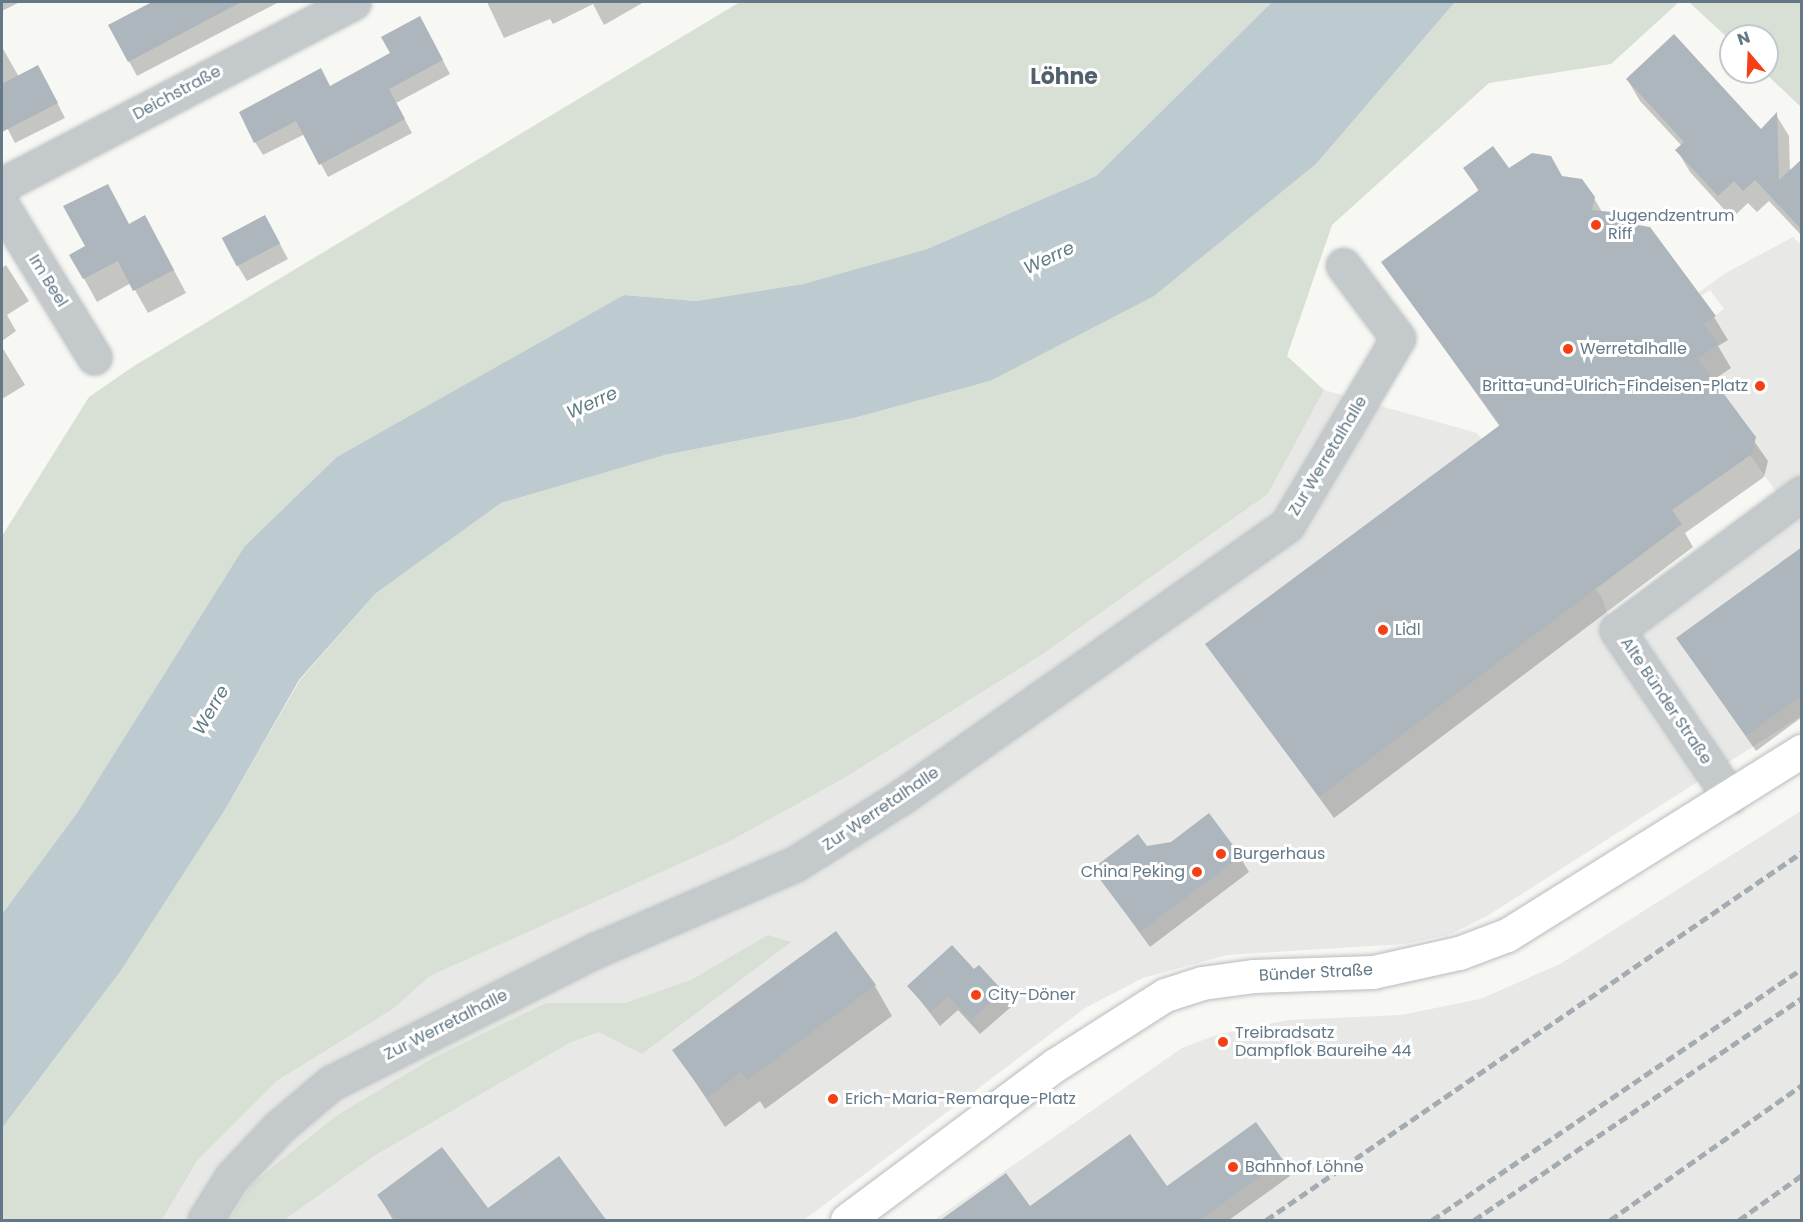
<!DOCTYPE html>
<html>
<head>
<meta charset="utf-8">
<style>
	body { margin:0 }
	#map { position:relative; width:1803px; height:1222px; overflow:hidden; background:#f7f7f3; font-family:Poppins,sans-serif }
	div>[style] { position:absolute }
	.built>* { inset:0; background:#e8e9e7 }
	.green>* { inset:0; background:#d8dfd4 }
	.water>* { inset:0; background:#bdcacf }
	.shadow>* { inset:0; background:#0003 }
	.building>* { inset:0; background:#acb6bc; transform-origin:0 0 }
	.roads { filter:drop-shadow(0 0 2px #b7bcbf) drop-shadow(0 0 2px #b7bcbf) }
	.minor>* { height:33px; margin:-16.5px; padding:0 16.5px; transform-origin:16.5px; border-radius:16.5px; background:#c4c9cc }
	.major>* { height:33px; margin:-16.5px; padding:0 16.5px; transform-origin:16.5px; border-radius:16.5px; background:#fff }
	.rail>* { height:4.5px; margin-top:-2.25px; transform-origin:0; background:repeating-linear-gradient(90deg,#a4acb1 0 9px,transparent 0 13.5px) }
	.dots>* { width:16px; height:16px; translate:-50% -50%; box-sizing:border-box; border:3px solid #fff; border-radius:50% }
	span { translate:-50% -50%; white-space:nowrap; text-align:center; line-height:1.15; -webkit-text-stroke:6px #fff; paint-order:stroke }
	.street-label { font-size:16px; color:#637988 }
	.poi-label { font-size:16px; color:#637988 }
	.left { translate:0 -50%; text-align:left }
	.right { translate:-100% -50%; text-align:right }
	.water-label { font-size:18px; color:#5f7b84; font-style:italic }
	.district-label { font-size:22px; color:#51616c; font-weight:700 }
	.frame { position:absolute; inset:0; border:3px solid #637988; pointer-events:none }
	.north { position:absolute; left:1719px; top:24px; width:60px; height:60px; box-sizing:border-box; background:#fff; border:2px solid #c1c9cf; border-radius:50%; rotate:341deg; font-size:16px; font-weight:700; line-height:24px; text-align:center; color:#637988 }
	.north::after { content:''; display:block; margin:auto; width:21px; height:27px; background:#f54015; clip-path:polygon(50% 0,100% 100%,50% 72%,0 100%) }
</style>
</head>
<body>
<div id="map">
	<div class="built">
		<div style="clip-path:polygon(1793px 237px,1801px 245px,1801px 716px,1487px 916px,1451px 934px,1405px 944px,1227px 955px,1143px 978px,1085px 1008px,804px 1220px,162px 1220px,197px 1161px,277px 1081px,393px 1009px,430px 976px,589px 904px,846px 777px,1040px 656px,1268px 494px,1324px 390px,1477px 433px,1601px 596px,1617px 639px,1792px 514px,1750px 455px,1755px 435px,1698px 359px,1719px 344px,1704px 324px,1724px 309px,1710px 290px,1689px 304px,1691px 298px,1724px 274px)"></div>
		<div style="clip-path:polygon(1801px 811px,1801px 1220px,934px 1220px,1182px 1048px,1216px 1035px,1288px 1020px,1401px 1015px,1480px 999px,1560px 964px)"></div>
	</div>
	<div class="green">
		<div style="clip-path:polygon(740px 2px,1272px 2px,1096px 176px,927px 249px,803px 284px,696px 301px,624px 295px,244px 547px,77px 813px,2px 914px,2px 536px,89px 397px,134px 366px)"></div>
		<div style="clip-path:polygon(1455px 2px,1679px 2px,1611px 64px,1489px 83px,1332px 225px,1287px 356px,1324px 390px,1268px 494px,1040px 656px,846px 777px,730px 841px,430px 976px,393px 1009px,277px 1081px,197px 1161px,162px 1220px,2px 1220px,2px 1128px,120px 972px,226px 808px,300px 680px,375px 594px,501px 503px,665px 455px,854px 418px,990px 381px,1317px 163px)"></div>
		<div style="clip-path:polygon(1689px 2px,1801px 2px,1801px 107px,1764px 72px,1767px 36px,1731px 36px,1731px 41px)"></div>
		<div style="clip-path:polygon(768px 935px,791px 942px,642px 1054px,599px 1032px,571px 1042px,377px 1154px,284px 1220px,229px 1220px,253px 1183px,336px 1116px,433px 1058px,546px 1003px,625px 1003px,691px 980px)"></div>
	</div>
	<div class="water">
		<div style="clip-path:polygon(1272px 2px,1455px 2px,1317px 163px,1154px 296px,990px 381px,854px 418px,665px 455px,501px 503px,375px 594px,299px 680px,226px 808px,120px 972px,2px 1128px,2px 914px,77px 813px,244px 547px,337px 457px,624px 295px,696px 301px,803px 284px,927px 249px,1096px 176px)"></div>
	</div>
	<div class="shadow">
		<div style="clip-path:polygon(2px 2px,20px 2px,2px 11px)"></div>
		<div style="clip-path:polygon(155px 2px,279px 2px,137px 76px,110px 26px)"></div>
		<div style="clip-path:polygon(487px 2px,644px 2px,604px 25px,593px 4px,553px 24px,550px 19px,504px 38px)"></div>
		<div style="clip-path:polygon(428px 32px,450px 74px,396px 103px,412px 133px,328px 177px,305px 134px,263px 155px,255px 142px,330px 87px)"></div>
		<div style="clip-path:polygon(2px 47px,19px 77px,46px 81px,65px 118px,15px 143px,2px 118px)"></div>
		<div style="clip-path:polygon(1627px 79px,1761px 131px,1776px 115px,1789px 136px,1790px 172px,1802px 161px,1802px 236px,1769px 201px,1757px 212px,1748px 203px,1732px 218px,1690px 172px,1677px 150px,1682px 146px,1640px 101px)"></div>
		<div style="clip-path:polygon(1465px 168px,1562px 177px,1594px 198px,1602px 212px,1622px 214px,1714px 317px,1728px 340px,1718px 346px,1731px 368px,1712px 381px,1768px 461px,1764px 477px,1685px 533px,1693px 547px,1334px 818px,1207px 644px,1500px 427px,1383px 262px,1479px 192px)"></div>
		<div style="clip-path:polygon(129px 225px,158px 240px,186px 293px,148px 313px,131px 283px,97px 302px,71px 255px)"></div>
		<div style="clip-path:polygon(274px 233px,288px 259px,247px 281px,238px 266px)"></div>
		<div style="clip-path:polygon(6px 265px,29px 301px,7px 315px,16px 331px,2px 341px,2px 268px)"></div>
		<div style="clip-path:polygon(2px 347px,25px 385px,2px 399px)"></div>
		<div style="clip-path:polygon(1802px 548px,1802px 717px,1756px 751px,1678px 639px)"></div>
		<div style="clip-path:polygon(1147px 848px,1240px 857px,1249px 872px,1150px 947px,1094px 870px)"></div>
		<div style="clip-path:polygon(974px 971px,1002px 992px,1011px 1007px,980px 1034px,958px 1010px,940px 1026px,909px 986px)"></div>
		<div style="clip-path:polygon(875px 986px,892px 1016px,765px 1109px,760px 1101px,725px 1127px,674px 1050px)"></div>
		<div style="clip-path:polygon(1281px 1161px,1290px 1176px,1229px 1220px,941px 1220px,1167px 1188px)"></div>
		<div style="clip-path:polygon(379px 1196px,488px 1211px,605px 1220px,393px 1220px)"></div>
	</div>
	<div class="building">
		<div style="clip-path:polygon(152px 2px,241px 2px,128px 62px,108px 25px)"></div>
		<div style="clip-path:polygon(420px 16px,443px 60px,389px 89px,405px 119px,319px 165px,296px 121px,254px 143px,239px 112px,321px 68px,330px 86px,390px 53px,381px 37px)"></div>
		<div style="clip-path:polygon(1674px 34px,1761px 129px,1777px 112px,1779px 180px,1802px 159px,1802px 230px,1755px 180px,1743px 191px,1734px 181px,1718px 196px,1675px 150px,1684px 142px,1626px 79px)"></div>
		<div style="clip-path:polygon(38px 65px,58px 103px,2px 132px,2px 84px)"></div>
		<div style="clip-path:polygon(1493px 146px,1509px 168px,1532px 153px,1551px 156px,1562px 176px,1582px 179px,1595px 197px,1592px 210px,1622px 213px,1620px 222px,1650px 227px,1716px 316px,1704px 324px,1719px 344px,1698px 359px,1756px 437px,1752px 454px,1672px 510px,1682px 524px,1319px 797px,1205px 644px,1500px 425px,1381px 262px,1479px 190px,1463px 168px)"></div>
		<div style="clip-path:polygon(108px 184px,129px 224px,145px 215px,174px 270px,133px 291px,118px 261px,83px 279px,69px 255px,85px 246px,63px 206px)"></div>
		<div style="left:265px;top:215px;width:32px;height:49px;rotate:62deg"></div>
		<div style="clip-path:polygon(1802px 547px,1802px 695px,1746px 736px,1676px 638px)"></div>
		<div style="clip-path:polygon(1209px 813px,1241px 856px,1140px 932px,1092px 869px,1138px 834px,1147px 846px,1171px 842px)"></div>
		<div style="clip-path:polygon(836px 931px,876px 985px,747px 1080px,741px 1072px,707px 1098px,672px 1050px)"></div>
		<div style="clip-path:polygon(952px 945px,974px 969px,979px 965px,1003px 991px,971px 1020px,948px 996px,931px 1012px,907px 986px)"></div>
		<div style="clip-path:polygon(1256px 1122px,1283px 1160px,1198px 1221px,939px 1221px,1006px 1173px,1030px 1206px,1130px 1134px,1167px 1186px)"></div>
		<div style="clip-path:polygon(442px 1147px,488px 1208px,559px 1156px,607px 1221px,396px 1221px,377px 1195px)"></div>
	</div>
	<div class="roads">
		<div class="minor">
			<div style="left:2px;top:185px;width:396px;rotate:-27.5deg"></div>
			<div style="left:2px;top:206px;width:177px;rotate:58.6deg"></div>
			<div style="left:1730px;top:797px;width:202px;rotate:-124.1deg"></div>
			<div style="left:1617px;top:630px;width:230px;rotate:-36.5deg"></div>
			<div style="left:205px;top:1220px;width:51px;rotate:-57.9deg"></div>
			<div style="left:232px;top:1177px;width:69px;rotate:-46.8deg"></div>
			<div style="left:279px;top:1127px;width:68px;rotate:-40.2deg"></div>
			<div style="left:331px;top:1083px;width:297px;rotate:-26.7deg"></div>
			<div style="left:596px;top:950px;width:217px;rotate:-23.4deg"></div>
			<div style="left:795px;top:864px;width:124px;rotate:-32.2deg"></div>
			<div style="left:900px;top:798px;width:474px;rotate:-35.2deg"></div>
			<div style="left:1287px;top:525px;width:217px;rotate:-59.3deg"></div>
			<div style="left:1398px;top:338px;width:91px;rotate:-127deg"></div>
		</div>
		<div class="major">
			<div style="left:847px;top:1220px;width:259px;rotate:-36.7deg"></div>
			<div style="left:1055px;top:1065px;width:130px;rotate:-32.5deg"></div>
			<div style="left:1165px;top:995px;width:39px;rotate:-18deg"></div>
			<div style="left:1202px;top:983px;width:51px;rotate:-7.8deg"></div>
			<div style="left:1253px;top:976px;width:120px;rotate:-1.9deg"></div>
			<div style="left:1373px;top:972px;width:88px;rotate:-12.5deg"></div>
			<div style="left:1459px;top:953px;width:51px;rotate:-20.6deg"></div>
			<div style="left:1507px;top:935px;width:348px;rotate:-32deg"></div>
		</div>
	</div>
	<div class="rail">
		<div style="left:1266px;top:1220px;width:650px;rotate:-34.47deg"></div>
		<div style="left:1432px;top:1220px;width:447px;rotate:-34.2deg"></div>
		<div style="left:1474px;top:1220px;width:396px;rotate:-34.1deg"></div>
		<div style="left:1610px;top:1220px;width:235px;rotate:-35.1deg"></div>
		<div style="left:1739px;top:1220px;width:77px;rotate:-35.5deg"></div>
	</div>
	<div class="dots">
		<div style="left:1596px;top:225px;background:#f54015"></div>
		<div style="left:1568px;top:349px;background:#f54015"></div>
		<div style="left:1760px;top:386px;background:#f54015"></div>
		<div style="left:1383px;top:630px;background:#f54015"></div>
		<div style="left:1221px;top:854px;background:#f54015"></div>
		<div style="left:1197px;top:872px;background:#f54015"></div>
		<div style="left:976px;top:995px;background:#f54015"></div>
		<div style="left:1223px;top:1042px;background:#f54015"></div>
		<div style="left:833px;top:1099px;background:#f54015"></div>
		<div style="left:1233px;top:1167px;background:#f54015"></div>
	</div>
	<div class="street-label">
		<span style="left:177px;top:93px;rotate:-28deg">Deichstraße</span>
		<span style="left:48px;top:281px;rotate:58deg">Im Beel</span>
		<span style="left:1328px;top:456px;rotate:-59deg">Zur Werretalhalle</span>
		<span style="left:1666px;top:701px;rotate:56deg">Alte Bünder Straße</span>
		<span style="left:881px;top:809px;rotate:-34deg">Zur Werretalhalle</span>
		<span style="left:1316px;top:973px;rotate:-3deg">Bünder Straße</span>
		<span style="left:446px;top:1025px;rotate:-27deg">Zur Werretalhalle</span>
	</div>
	<div class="poi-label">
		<span class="left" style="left:1608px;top:225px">Jugendzentrum<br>Riff</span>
		<span class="left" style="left:1580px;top:349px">Werretalhalle</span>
		<span class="right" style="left:1748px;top:386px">Britta-und-Ulrich-Findeisen-Platz</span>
		<span class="left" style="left:1395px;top:630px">Lidl</span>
		<span class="left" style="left:1233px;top:854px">Burgerhaus</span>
		<span class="right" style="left:1185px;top:872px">China Peking</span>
		<span class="left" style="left:988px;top:995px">City-Döner</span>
		<span class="left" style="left:1235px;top:1042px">Treibradsatz<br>Dampflok Baureihe 44</span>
		<span class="left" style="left:845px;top:1099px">Erich-Maria-Remarque-Platz</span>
		<span class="left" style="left:1245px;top:1167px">Bahnhof Löhne</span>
	</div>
	<div class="water-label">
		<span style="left:1049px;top:258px;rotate:-25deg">Werre</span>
		<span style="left:592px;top:403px;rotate:-24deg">Werre</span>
		<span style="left:211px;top:710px;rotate:-60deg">Werre</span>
	</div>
	<div class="district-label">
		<span style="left:1064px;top:77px">Löhne</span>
	</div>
	<div class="frame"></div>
	<div class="north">N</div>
</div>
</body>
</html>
